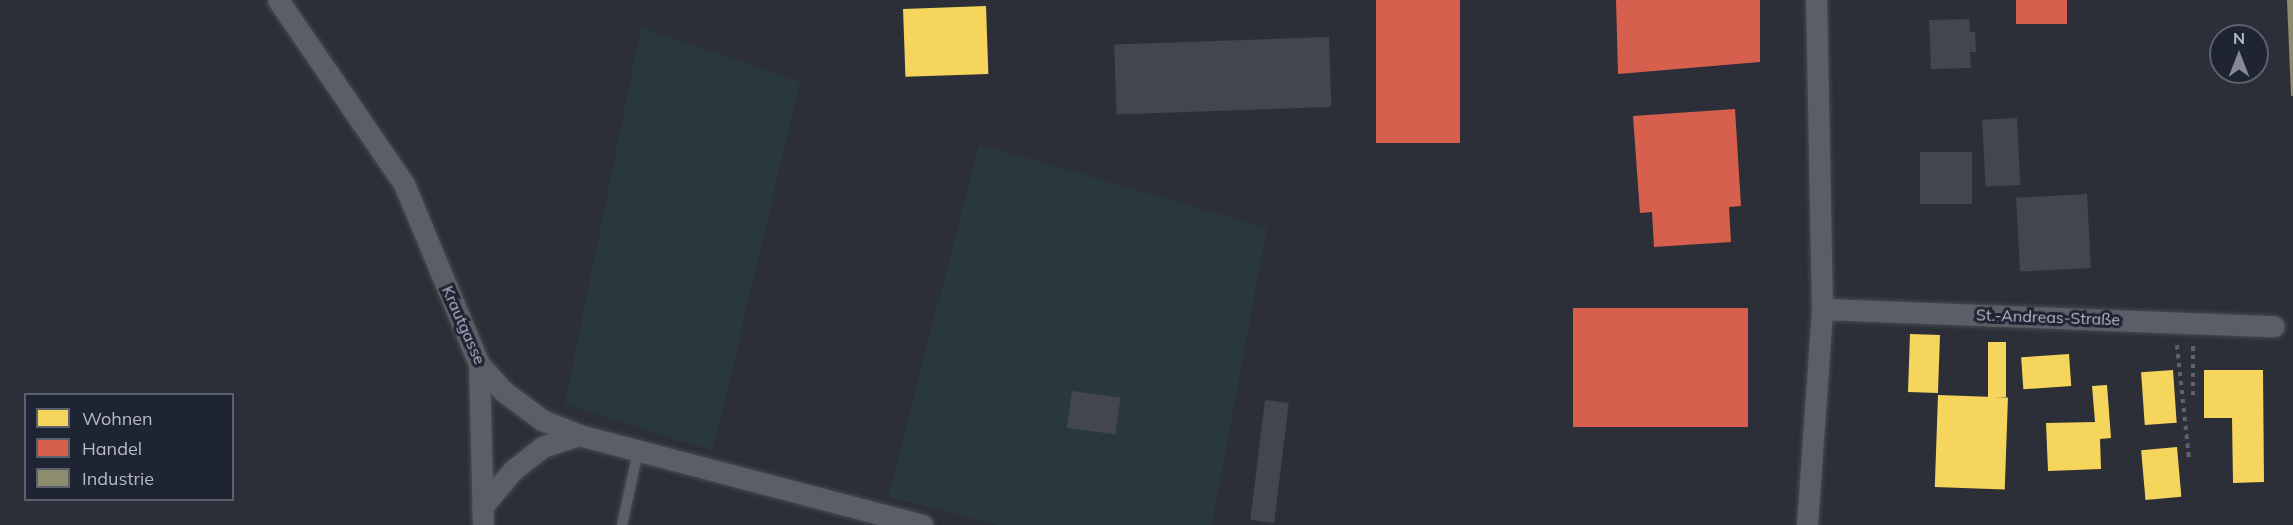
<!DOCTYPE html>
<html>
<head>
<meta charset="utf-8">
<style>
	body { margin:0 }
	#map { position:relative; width:2293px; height:525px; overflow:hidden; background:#2c2f37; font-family:Mulish,sans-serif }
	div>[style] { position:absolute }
	.green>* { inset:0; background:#29383d }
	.homes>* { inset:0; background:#f6d55c; transform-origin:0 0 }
	.shops>* { inset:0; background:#d6604d; transform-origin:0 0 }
	.industry>* { inset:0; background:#8c8c6e }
	.building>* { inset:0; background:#43464c; transform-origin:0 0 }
	.path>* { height:4px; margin-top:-2px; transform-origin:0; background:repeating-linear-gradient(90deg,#5e6269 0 4.5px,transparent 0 9px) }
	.roads { filter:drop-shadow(0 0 2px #484a51) drop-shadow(0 0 2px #484a51) }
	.service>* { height:10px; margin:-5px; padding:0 5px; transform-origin:5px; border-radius:5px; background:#5b5e66 }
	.minor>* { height:21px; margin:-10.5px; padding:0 10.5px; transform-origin:10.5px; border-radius:10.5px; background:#5b5e66 }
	span { translate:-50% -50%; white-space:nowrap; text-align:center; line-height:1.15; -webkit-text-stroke:6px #1f2432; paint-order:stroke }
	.street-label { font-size:16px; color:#b6bac8 }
	.legend { position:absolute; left:24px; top:393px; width:210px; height:108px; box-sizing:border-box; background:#1f2432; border:2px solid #5b606e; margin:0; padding:8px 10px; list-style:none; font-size:18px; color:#b6bac8 }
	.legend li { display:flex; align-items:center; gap:12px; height:30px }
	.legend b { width:30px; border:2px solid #5b606e }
	.north { position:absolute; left:2209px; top:24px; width:60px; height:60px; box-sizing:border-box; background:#1f2432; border:2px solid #5b606e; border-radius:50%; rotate:0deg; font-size:16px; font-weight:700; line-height:24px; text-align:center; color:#b6bac8 }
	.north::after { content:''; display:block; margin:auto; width:21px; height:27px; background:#868995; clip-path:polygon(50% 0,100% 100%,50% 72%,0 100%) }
</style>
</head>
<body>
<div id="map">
	<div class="green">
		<div style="clip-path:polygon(641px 27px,800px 82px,713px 451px,565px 404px)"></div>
		<div style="clip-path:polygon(979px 144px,1267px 228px,1212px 525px,997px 525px,888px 497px)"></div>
	</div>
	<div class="homes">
		<div style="left:986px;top:6px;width:68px;height:83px;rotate:88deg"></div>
		<div style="left:1910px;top:334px;width:30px;height:58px;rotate:2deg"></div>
		<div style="left:1988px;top:342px;width:18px;height:55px"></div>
		<div style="left:2069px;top:354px;width:32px;height:48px;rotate:86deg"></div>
		<div style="left:2173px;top:370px;width:53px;height:32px;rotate:86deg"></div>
		<div style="clip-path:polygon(2204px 370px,2263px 370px,2264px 482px,2233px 483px,2232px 418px,2204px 418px)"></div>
		<div style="clip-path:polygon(2107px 385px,2111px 438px,2100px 439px,2101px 469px,2048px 471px,2046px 423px,2095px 422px,2092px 386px)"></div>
		<div style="left:1938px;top:395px;width:70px;height:92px;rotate:2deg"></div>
		<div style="left:2177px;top:447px;width:50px;height:36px;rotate:85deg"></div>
	</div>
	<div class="shops">
		<div style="left:1376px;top:0;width:84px;height:143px"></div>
		<div style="clip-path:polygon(1616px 0,1760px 0,1760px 62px,1618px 74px)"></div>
		<div style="left:2016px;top:0;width:51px;height:24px"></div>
		<div style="clip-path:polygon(1735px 109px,1741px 206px,1729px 207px,1731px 242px,1654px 247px,1652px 212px,1640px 213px,1633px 116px)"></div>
		<div style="left:1748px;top:308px;width:119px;height:175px;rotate:90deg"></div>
	</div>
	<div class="industry">
		<div style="clip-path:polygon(2287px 0,2293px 0,2293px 96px,2291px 96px)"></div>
	</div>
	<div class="building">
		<div style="clip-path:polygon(1969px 19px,1970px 32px,1975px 32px,1976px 52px,1970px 52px,1971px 68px,1931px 69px,1929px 20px)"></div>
		<div style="left:1329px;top:37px;width:70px;height:215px;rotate:88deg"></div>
		<div style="left:2017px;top:118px;width:67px;height:35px;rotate:87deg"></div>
		<div style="left:1920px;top:152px;width:52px;height:52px"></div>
		<div style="left:2087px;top:194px;width:74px;height:71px;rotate:87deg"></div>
		<div style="left:1072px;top:391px;width:49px;height:37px;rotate:8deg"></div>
		<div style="left:1265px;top:400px;width:24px;height:121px;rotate:7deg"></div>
	</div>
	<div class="path">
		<div style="left:2177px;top:345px;width:116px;rotate:84deg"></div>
		<div style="left:2193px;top:346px;width:53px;rotate:90deg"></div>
	</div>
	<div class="roads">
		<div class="service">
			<div style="left:622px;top:525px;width:76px;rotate:-77.8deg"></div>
		</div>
		<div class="minor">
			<div style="left:278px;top:0;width:223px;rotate:55.6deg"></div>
			<div style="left:404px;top:184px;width:195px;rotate:67.4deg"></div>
			<div style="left:479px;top:364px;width:36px;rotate:48deg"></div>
			<div style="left:503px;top:391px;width:49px;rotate:36.6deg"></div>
			<div style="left:542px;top:420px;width:40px;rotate:22deg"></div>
			<div style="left:579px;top:435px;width:355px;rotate:14.7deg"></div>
			<div style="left:1822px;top:309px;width:452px;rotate:2.2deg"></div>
			<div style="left:479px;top:364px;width:161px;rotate:88.6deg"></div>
			<div style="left:482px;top:507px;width:48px;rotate:-50deg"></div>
			<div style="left:513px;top:470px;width:37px;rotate:-38deg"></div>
			<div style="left:542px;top:447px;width:39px;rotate:-18deg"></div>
			<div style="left:1807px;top:525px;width:217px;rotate:-86deg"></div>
			<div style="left:1822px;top:309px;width:309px;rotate:-91.1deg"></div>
		</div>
	</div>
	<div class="street-label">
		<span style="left:2048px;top:317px;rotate:2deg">St.-Andreas-Straße</span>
		<span style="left:464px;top:325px;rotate:66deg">Krautgasse</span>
	</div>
	<ul class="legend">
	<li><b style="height:16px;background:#f6d55c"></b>Wohnen</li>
	<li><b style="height:16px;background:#d6604d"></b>Handel</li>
	<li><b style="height:16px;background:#8c8c6e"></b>Industrie</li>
	</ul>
	<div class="north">N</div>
</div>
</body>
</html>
